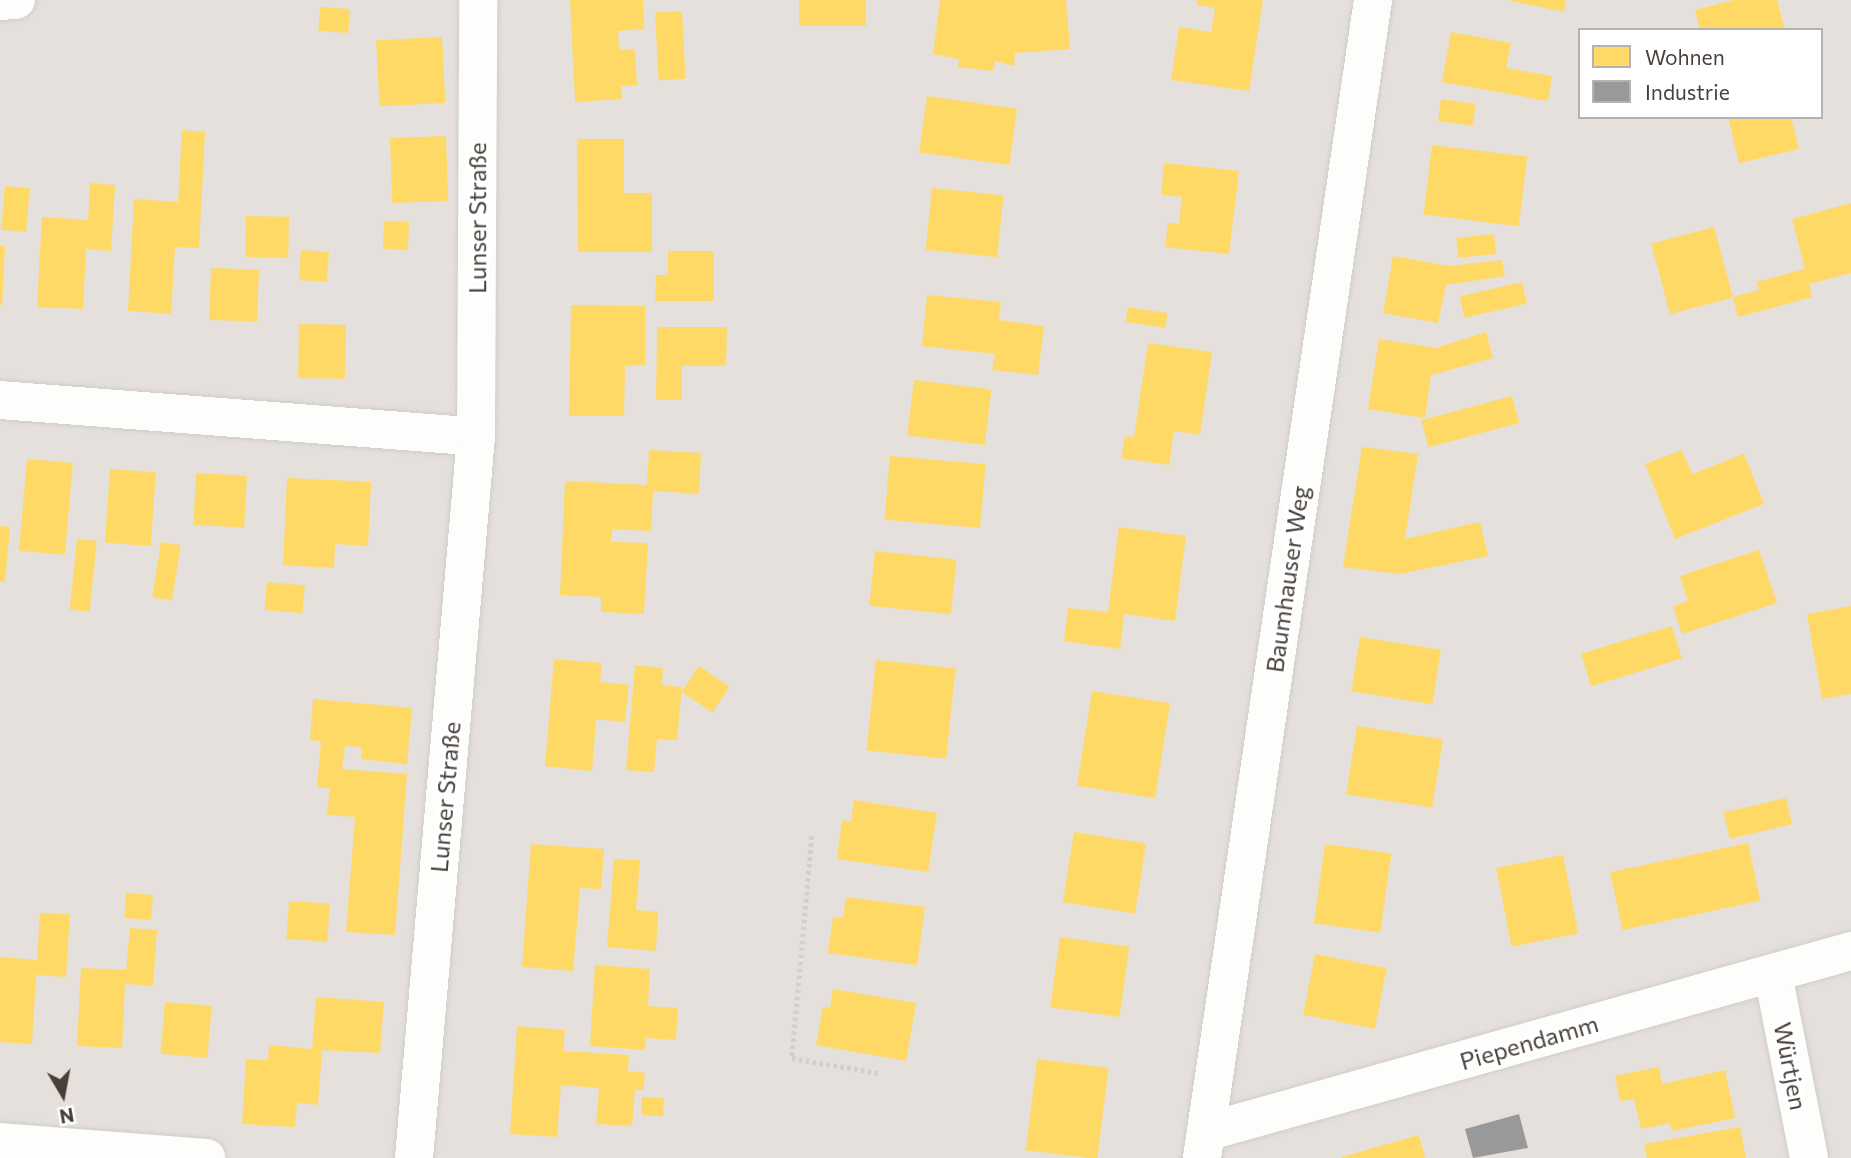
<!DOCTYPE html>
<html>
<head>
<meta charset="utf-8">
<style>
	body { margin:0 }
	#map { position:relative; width:1851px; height:1158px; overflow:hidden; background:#f2f0ee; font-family:Commissioner,sans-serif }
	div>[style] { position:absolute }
	.residential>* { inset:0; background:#e5e0dc }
	.industrial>* { inset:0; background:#e4e0de; transform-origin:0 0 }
	.homes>* { inset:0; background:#ffd966; transform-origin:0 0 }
	.industry>* { inset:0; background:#999 }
	.path>* { height:4.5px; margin-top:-2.25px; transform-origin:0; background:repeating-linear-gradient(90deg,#d2cfcc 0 3.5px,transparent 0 7px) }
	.roads { filter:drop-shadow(0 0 2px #cfccca) drop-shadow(0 0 2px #cfccca) }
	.minor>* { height:38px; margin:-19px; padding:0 19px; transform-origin:19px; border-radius:19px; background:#fdfdfc }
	span { translate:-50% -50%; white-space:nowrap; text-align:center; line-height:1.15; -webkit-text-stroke:7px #fff; paint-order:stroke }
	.street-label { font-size:24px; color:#483f3a }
	.legend { position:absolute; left:1578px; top:28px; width:245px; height:91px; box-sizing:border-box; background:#fff; border:2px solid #b6b2b0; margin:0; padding:9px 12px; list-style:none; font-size:21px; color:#483f3a }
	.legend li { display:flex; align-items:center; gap:14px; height:35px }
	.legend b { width:35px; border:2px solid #b6b2b0 }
	.north { position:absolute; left:28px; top:1060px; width:70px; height:70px; -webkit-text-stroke:5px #fff; paint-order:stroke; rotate:170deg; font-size:19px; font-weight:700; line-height:28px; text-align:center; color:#483f3a }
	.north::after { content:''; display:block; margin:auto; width:24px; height:32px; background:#483f3a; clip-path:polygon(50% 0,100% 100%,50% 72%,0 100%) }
</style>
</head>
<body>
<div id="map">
	<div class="residential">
		<div style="clip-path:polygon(evenodd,0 0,1851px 0,1851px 1158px,0 1158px,0 0,1580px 30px,1821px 30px,1821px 117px,1580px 117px,1580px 30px)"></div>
	</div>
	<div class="industrial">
		<div style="left:797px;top:1070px;width:146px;height:55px;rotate:9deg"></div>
	</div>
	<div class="homes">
		<div style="clip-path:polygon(570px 0,643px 0,644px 29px,618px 31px,619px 50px,635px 49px,637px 85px,621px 86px,622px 99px,575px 102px)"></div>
		<div style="left:799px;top:0;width:67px;height:26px"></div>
		<div style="clip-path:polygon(940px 0,1066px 0,1070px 49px,1015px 53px,1014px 66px,995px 61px,993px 71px,958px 67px,959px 59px,933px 54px)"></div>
		<div style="clip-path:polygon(1198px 0,1263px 0,1249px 91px,1171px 80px,1179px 27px,1211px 32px,1215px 8px,1197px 5px)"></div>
		<div style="clip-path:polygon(1507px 0,1566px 0,1564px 12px)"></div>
		<div style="clip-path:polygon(1734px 0,1777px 0,1785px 30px,1700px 30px,1695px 10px)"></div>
		<div style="left:320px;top:7px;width:30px;height:24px;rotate:4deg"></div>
		<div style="left:682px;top:11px;width:68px;height:27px;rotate:87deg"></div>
		<div style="clip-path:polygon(1451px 32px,1511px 43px,1506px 68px,1552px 76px,1548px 101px,1442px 82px)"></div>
		<div style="left:442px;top:37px;width:66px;height:66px;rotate:87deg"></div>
		<div style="left:927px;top:96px;width:91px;height:57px;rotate:8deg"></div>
		<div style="left:1441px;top:99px;width:35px;height:22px;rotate:8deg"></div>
		<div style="clip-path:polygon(1728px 117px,1791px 117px,1799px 149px,1739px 163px)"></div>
		<div style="clip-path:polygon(182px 130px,205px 132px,199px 248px,175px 247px,171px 314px,128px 311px,134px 199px,178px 202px)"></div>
		<div style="left:446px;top:136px;width:65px;height:56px;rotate:88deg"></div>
		<div style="clip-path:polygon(577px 139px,624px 139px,624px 193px,652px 193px,652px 252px,578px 252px)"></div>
		<div style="left:1432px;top:145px;width:96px;height:70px;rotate:7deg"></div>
		<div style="clip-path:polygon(1164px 163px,1239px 171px,1229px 254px,1165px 247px,1168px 223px,1179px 224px,1182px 197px,1161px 195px)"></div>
		<div style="clip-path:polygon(90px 183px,115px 185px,111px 251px,86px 249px,83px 309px,37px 307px,42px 217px,88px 220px)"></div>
		<div style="left:5px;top:186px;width:25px;height:44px;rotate:5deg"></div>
		<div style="left:932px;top:188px;width:72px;height:62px;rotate:6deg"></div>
		<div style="clip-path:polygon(1851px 203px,1851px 273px,1809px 284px,1812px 297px,1738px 317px,1733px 297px,1759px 290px,1757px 282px,1805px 269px,1792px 219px)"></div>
		<div style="left:246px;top:216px;width:43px;height:41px;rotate:1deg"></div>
		<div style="left:384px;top:221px;width:25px;height:28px;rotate:2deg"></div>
		<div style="left:1714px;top:227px;width:73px;height:65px;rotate:75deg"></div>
		<div style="left:1494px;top:234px;width:20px;height:38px;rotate:84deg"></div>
		<div style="clip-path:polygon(0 246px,5px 246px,2px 305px,0 305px)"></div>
		<div style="left:301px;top:250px;width:28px;height:30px;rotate:4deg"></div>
		<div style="clip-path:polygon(668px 251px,714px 251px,714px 301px,655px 301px,656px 275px,668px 275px)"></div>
		<div style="clip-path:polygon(1393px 256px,1449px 266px,1502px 260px,1505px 276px,1446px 285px,1438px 323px,1383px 313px)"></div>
		<div style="left:211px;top:268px;width:48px;height:52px;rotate:2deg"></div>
		<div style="left:1522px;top:282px;width:22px;height:64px;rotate:77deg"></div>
		<div style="clip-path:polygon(927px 295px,1001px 302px,999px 320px,1044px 326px,1038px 375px,992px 370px,995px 354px,922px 346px)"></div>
		<div style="clip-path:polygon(571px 305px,645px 306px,645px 365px,625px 366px,624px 416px,569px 416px)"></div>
		<div style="left:1128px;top:307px;width:40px;height:15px;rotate:9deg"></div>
		<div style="left:299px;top:324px;width:47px;height:54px;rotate:1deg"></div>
		<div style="clip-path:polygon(657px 327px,727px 327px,726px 366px,682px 366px,682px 400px,656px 400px)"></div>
		<div style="clip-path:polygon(1486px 332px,1493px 358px,1431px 375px,1425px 418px,1368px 409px,1379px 339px,1436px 348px)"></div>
		<div style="clip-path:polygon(1148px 343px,1212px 352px,1200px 435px,1174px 431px,1169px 465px,1121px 458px,1125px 436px,1134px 437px)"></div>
		<div style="left:914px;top:380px;width:78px;height:56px;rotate:7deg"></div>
		<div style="left:1512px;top:396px;width:28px;height:94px;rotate:75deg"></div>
		<div style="clip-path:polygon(1362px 447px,1418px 454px,1405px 539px,1480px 522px,1488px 556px,1399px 574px,1343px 567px)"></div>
		<div style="clip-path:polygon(649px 450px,701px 453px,699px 494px,653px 491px,651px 531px,612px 529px,611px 542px,648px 543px,644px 614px,601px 612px,601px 597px,560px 595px,565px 481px,647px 485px)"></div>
		<div style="clip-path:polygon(1682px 450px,1692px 474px,1744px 454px,1764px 504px,1675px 539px,1645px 464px)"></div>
		<div style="left:890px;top:456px;width:96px;height:64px;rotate:5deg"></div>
		<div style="left:27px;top:459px;width:46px;height:92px;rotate:5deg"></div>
		<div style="left:110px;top:469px;width:46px;height:74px;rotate:4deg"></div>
		<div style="left:196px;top:473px;width:51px;height:52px;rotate:3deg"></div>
		<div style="clip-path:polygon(287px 478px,371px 482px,368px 546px,335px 544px,334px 568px,283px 565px)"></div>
		<div style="clip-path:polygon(0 526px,10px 527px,5px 582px,0 582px)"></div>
		<div style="clip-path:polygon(1119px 527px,1186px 536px,1175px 621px,1124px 614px,1120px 649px,1064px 641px,1068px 608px,1108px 612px)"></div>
		<div style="left:77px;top:539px;width:20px;height:71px;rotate:6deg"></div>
		<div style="left:161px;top:542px;width:20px;height:56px;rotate:9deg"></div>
		<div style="clip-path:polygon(1759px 550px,1777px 603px,1682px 634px,1673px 606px,1688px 601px,1680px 576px)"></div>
		<div style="left:875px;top:551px;width:82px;height:55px;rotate:6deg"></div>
		<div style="left:267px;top:582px;width:38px;height:28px;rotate:5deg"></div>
		<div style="clip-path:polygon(1851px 606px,1851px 694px,1822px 699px,1807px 614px)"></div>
		<div style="left:1672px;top:626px;width:34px;height:95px;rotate:73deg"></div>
		<div style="left:1360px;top:637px;width:82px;height:55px;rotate:9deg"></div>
		<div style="clip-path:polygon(554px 659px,602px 663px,600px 682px,629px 685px,625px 722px,596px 719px,592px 771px,545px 766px)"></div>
		<div style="left:876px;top:660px;width:80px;height:91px;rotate:6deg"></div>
		<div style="clip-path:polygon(635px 665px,663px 668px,662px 685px,682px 687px,677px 740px,657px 739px,654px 772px,626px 770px)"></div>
		<div style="left:699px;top:666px;width:37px;height:31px;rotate:34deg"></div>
		<div style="left:1092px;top:691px;width:79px;height:96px;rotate:9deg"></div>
		<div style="clip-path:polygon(313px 699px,412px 708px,407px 764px,361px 759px,362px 747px,345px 746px,342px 769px,407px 774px,395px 935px,346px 932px,355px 817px,327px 815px,330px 788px,317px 787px,321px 741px,310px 740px)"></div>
		<div style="left:1357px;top:726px;width:87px;height:69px;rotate:9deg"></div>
		<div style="left:1786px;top:798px;width:27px;height:64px;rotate:77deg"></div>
		<div style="clip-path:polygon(854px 800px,937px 813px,928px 872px,837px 859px,842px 820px,851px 822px)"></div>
		<div style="left:1074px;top:832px;width:73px;height:71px;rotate:9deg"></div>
		<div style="left:1748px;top:843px;width:59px;height:141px;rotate:78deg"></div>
		<div style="clip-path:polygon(531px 844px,604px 849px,601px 889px,580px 888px,573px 971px,522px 967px)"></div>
		<div style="left:1325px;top:844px;width:67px;height:80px;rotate:8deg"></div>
		<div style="left:1563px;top:855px;width:80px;height:68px;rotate:79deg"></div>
		<div style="clip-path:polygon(614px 859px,640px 860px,636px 910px,658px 912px,656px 951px,607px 947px)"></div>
		<div style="left:126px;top:893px;width:27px;height:25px;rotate:4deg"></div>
		<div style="clip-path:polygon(846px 897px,925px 907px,917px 965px,828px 953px,833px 917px,843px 918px)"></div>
		<div style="left:289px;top:901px;width:41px;height:38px;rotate:4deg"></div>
		<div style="clip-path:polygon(40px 913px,70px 914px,66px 977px,36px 975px,32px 1044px,0 1042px,0 957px,37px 960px)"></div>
		<div style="clip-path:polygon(130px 928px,157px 930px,153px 986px,125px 984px,122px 1048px,77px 1046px,81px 968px,126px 970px)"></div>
		<div style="left:1060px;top:937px;width:70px;height:71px;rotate:8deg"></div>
		<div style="left:1315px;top:954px;width:73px;height:62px;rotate:11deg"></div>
		<div style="clip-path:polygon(595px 965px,650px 969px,648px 1006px,678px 1008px,676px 1040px,646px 1038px,645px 1050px,590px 1046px)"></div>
		<div style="clip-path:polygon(833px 989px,916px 1003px,906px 1061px,816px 1045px,823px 1007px,830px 1008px)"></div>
		<div style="clip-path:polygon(316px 997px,384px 1002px,380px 1053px,322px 1050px,318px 1105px,297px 1103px,295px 1127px,242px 1124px,246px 1059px,268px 1060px,269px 1045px,312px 1049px)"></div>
		<div style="left:165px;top:1002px;width:47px;height:52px;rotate:5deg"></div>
		<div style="clip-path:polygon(517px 1026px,565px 1030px,563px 1051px,629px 1055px,628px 1071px,645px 1073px,643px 1090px,635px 1090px,632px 1126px,596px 1124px,599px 1088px,561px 1085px,557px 1137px,510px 1134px)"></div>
		<div style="left:1037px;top:1059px;width:72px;height:92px;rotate:7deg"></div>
		<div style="clip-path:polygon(1659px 1067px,1662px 1084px,1725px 1070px,1735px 1118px,1672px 1131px,1670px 1123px,1641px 1129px,1634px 1099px,1620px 1101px,1615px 1076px)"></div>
		<div style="left:642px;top:1097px;width:22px;height:18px;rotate:3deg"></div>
		<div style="clip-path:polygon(1740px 1127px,1746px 1158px,1647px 1158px,1644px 1144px)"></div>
		<div style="clip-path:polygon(1419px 1135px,1425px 1158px,1342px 1158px,1342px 1157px)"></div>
	</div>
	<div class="industry">
		<div style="clip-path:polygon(1519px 1114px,1528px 1148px,1473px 1158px,1465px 1129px)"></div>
	</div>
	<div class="path">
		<div style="left:812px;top:836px;width:223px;rotate:95.1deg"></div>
		<div style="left:792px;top:1058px;width:88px;rotate:9.8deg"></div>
	</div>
	<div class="roads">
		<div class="minor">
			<div style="left:0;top:1px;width:16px;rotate:-4deg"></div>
			<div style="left:0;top:400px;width:477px;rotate:4.4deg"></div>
			<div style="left:1773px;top:974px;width:187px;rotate:78.9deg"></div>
			<div style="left:1206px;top:1132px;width:670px;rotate:-15.68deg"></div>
			<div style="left:0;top:1142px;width:207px;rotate:4.4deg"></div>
			<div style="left:414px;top:1158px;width:724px;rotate:-85.09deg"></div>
			<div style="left:476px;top:437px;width:437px;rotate:-89.7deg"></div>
			<div style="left:1202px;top:1158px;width:1171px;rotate:-81.6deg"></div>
		</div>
	</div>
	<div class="street-label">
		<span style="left:477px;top:218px;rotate:-90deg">Lunser Straße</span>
		<span style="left:1287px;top:579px;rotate:-82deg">Baumhauser Weg</span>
		<span style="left:445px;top:797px;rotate:-85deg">Lunser Straße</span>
		<span style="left:1529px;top:1042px;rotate:-16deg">Piependamm</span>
		<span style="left:1791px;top:1066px;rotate:79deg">Würtjen</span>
	</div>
	<ul class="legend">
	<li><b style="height:19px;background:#ffd966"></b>Wohnen</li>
	<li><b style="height:19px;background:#999"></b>Industrie</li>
	</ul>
	<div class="north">N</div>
</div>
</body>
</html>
